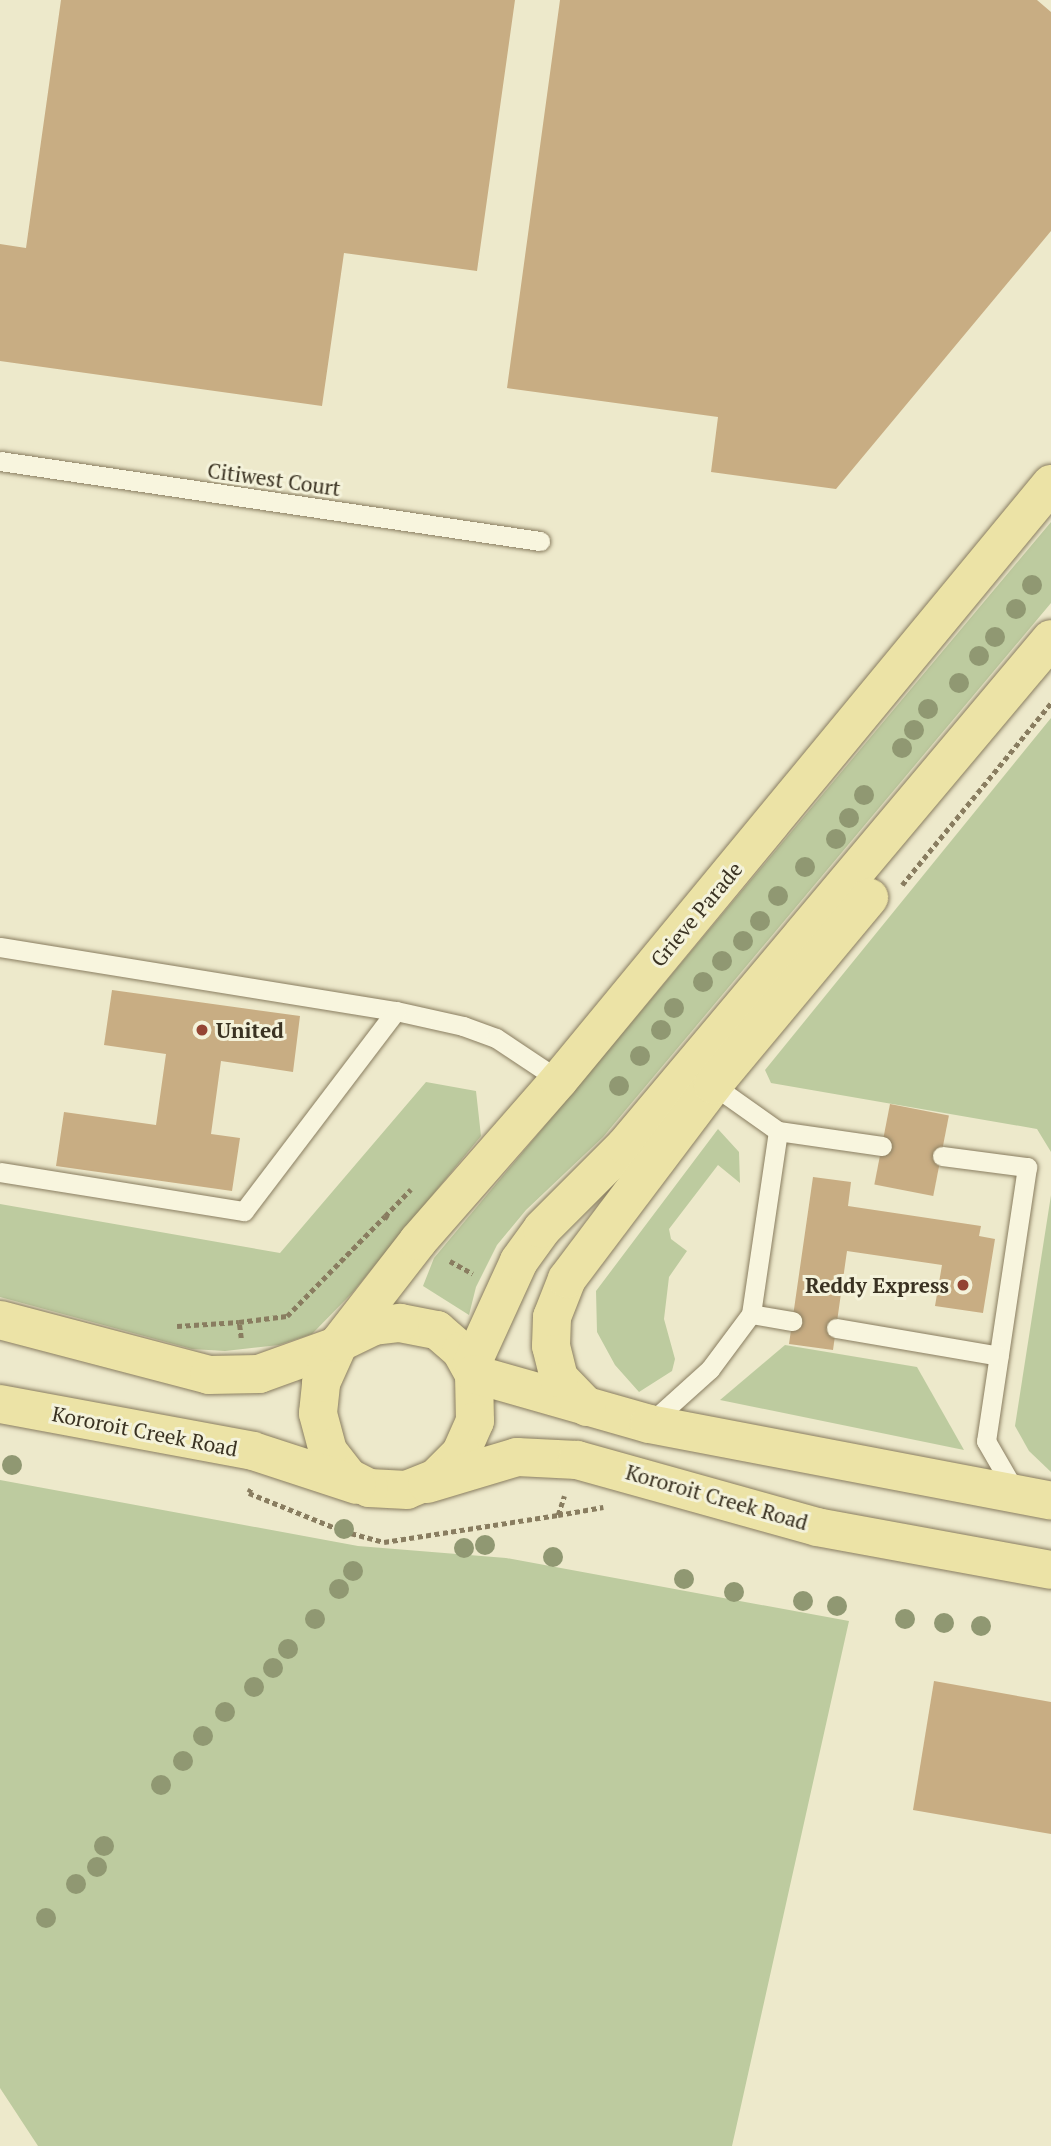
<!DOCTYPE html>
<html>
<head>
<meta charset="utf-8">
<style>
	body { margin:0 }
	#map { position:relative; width:1051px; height:2146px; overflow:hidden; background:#ede9cb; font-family:"PT Serif",serif }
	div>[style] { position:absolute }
	.green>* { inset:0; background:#bdcb9f }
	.building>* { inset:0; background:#c8ad83; transform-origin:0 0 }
	.path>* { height:4.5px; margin-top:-2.25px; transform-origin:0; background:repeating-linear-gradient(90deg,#897d60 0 5px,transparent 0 8.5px) }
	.roads { filter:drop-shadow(0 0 2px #897d60) drop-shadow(0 0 2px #897d60) }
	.lane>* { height:19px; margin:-9.5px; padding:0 9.5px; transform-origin:9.5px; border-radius:9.5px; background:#f8f5de }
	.primary>* { height:38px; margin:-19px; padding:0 19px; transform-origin:19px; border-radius:19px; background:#ece3a6 }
	.trees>* { width:20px; height:20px; margin:-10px; border-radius:50%; background:#909872 }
	.dots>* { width:19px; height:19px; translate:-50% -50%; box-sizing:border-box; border:4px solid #f4f2da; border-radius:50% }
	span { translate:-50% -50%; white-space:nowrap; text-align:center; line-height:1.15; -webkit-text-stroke:6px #f4f2da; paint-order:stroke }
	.street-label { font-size:21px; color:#3a3222 }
	.poi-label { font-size:21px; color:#3a3222; font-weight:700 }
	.left { translate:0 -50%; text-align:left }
	.right { translate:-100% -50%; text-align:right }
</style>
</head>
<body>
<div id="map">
	<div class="green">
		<div style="clip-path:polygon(1051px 522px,1051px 603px,603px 1137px,526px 1210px,497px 1245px,476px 1287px,469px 1315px,423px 1286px,434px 1258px)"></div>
		<div style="clip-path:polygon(1051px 718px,1051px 1152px,1037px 1129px,771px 1083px,765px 1070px)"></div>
		<div style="clip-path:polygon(426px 1082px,476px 1091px,481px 1136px,353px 1292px,312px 1334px,279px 1345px,225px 1351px,192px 1349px,0 1297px,0 1204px,280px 1253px)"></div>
		<div style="clip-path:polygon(718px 1129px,739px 1152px,740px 1183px,718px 1165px,669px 1229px,671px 1239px,687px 1251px,669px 1277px,664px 1319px,675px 1359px,672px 1371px,639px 1392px,615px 1365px,597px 1332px,596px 1291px)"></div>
		<div style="clip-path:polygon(1051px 1195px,1051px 1472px,1029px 1451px,1015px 1426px)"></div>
		<div style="clip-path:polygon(785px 1345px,917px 1367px,964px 1450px,720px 1400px)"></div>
		<div style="clip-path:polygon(0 1480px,358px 1546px,506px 1558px,849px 1621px,732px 2146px,38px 2146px,0 2088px)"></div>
	</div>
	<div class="building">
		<div style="clip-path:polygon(61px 0,515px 0,477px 271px,344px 253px,322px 406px,0 361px,0 244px,26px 248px)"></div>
		<div style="clip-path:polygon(560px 0,1037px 0,1051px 12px,1051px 231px,836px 489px,711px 472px,718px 417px,507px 388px)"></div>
		<div style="clip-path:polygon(112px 990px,300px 1016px,293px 1072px,221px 1061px,211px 1134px,240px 1138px,232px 1191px,56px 1166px,64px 1112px,156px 1125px,166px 1054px,104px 1045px)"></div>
		<div style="left:890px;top:1104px;width:60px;height:82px;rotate:11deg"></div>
		<div style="clip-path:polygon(813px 1177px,851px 1182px,848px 1206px,981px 1226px,979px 1236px,995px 1239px,983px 1313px,935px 1306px,942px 1265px,847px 1251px,833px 1350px,789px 1344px)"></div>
		<div style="clip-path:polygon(934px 1681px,1051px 1702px,1051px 1834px,913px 1810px)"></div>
	</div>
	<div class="path">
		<div style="left:902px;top:885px;width:235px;rotate:-50.7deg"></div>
		<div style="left:385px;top:1216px;width:37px;rotate:-46deg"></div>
		<div style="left:450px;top:1261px;width:26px;rotate:29deg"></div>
		<div style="left:177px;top:1326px;width:62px;rotate:-3.7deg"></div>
		<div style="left:241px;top:1338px;width:16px;rotate:-97deg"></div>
		<div style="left:239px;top:1322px;width:48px;rotate:-7.1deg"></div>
		<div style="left:287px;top:1316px;width:140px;rotate:-45.6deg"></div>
		<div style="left:385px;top:1216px;width:4px;rotate:34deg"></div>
		<div style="left:251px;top:1489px;width:4px;rotate:117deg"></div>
		<div style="left:249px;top:1493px;width:101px;rotate:22deg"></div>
		<div style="left:343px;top:1531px;width:42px;rotate:15deg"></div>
		<div style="left:384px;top:1542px;width:176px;rotate:-8.8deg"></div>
		<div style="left:558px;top:1515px;width:20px;rotate:-72deg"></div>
		<div style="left:558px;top:1515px;width:46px;rotate:-10.1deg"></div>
	</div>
	<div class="roads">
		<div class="lane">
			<div style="left:0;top:461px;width:546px;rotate:8.43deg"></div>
			<div style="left:0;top:947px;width:401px;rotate:9.2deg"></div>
			<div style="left:396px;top:1011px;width:69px;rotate:12.6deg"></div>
			<div style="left:463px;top:1026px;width:35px;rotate:20deg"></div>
			<div style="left:496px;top:1038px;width:76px;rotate:33.7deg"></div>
			<div style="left:713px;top:1085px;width:80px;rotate:35.3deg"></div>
			<div style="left:778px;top:1131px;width:105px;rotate:8.2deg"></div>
			<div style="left:778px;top:1131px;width:185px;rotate:98.4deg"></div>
			<div style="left:751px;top:1314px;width:42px;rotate:9.7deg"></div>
			<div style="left:942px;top:1156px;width:86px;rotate:7.4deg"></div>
			<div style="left:1027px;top:1167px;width:277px;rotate:98.5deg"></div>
			<div style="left:986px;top:1441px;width:60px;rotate:60deg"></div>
			<div style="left:0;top:1172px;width:247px;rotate:9.1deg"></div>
			<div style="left:244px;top:1211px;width:251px;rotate:-52.8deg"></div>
			<div style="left:836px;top:1328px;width:165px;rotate:9.7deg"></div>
			<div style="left:649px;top:1424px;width:82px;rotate:-42deg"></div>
			<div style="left:710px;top:1369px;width:69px;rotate:-53.3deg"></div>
		</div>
		<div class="primary">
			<div style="left:0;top:1320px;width:216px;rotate:14.7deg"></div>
			<div style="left:209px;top:1375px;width:50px;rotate:-1.1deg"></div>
			<div style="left:259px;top:1374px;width:80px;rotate:-19.8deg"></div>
			<div style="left:400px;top:1323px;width:38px;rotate:11deg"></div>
			<div style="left:437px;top:1330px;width:32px;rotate:41deg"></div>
			<div style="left:461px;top:1351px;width:26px;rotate:61deg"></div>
			<div style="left:474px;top:1374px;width:47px;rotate:88.8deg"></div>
			<div style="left:475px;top:1421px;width:35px;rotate:114deg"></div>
			<div style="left:461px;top:1453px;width:35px;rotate:135deg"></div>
			<div style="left:436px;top:1478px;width:31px;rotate:158deg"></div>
			<div style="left:407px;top:1490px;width:38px;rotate:-177deg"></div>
			<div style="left:369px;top:1488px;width:22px;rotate:-153deg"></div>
			<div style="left:349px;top:1478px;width:34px;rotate:-128deg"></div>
			<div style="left:328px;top:1451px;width:39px;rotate:-105deg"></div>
			<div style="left:318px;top:1413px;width:30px;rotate:-84deg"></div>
			<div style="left:321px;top:1383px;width:44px;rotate:-65.8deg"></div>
			<div style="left:339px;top:1343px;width:39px;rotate:-26deg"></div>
			<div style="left:374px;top:1326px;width:26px;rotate:-7deg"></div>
			<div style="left:339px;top:1343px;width:129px;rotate:-52.2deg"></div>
			<div style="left:418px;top:1241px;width:214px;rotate:-48.8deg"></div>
			<div style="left:559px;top:1080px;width:773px;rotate:-50.46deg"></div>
			<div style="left:471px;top:1366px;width:115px;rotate:-65.4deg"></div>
			<div style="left:519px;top:1261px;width:39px;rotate:-54deg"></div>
			<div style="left:542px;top:1229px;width:117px;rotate:-45deg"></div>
			<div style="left:625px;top:1146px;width:662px;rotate:-49.96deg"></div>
			<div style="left:474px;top:1374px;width:182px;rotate:15.9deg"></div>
			<div style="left:649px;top:1424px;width:409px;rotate:10.8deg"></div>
			<div style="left:0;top:1404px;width:257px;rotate:10.5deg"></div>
			<div style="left:253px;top:1451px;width:109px;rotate:18.1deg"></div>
			<div style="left:587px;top:1407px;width:40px;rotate:-134deg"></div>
			<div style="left:559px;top:1378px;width:33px;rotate:-104deg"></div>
			<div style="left:551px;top:1346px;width:29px;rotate:-88deg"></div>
			<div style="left:552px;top:1317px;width:41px;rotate:-68.5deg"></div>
			<div style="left:567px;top:1279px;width:243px;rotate:-53deg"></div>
			<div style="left:713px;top:1085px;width:244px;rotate:-50.2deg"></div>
			<div style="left:427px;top:1484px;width:94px;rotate:-16.7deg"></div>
			<div style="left:517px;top:1457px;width:60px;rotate:2.9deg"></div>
			<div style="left:577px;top:1460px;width:249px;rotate:15.6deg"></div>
			<div style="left:817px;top:1527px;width:238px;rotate:10.4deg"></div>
		</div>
	</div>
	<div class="trees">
		<div style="left:1032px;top:585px"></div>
		<div style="left:1016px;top:609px"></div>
		<div style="left:995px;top:637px"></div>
		<div style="left:979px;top:656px"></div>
		<div style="left:959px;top:683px"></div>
		<div style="left:928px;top:709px"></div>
		<div style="left:914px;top:730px"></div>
		<div style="left:902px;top:748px"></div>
		<div style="left:864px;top:795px"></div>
		<div style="left:849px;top:818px"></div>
		<div style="left:836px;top:839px"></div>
		<div style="left:805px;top:867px"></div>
		<div style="left:778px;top:896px"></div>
		<div style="left:760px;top:921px"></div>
		<div style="left:743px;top:941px"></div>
		<div style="left:722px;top:961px"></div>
		<div style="left:703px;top:982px"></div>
		<div style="left:674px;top:1008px"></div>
		<div style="left:661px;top:1030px"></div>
		<div style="left:640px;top:1056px"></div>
		<div style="left:619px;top:1086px"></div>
		<div style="left:12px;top:1465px"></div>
		<div style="left:344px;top:1529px"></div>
		<div style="left:485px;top:1545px"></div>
		<div style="left:464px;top:1548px"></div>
		<div style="left:553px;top:1557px"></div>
		<div style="left:353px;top:1571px"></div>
		<div style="left:684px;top:1579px"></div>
		<div style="left:339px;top:1589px"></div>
		<div style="left:734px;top:1592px"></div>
		<div style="left:803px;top:1601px"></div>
		<div style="left:837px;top:1606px"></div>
		<div style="left:315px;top:1619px"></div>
		<div style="left:905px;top:1619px"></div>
		<div style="left:944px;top:1623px"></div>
		<div style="left:981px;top:1626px"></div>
		<div style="left:288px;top:1649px"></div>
		<div style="left:273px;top:1668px"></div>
		<div style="left:254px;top:1687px"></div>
		<div style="left:225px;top:1712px"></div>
		<div style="left:203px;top:1736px"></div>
		<div style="left:183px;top:1761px"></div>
		<div style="left:161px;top:1785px"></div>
		<div style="left:104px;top:1846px"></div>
		<div style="left:97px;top:1867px"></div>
		<div style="left:76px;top:1884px"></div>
		<div style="left:46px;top:1918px"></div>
	</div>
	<div class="dots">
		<div style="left:202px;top:1030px;background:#944433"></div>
		<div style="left:963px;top:1285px;background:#944433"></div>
	</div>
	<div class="street-label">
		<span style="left:274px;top:479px;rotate:8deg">Citiwest Court</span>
		<span style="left:696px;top:914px;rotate:-50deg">Grieve Parade</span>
		<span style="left:145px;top:1431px;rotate:11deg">Kororoit Creek Road</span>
		<span style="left:717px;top:1497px;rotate:16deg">Kororoit Creek Road</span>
	</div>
	<div class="poi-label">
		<span class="left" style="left:216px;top:1030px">United</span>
		<span class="right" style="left:949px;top:1285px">Reddy Express</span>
	</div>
</div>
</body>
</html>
